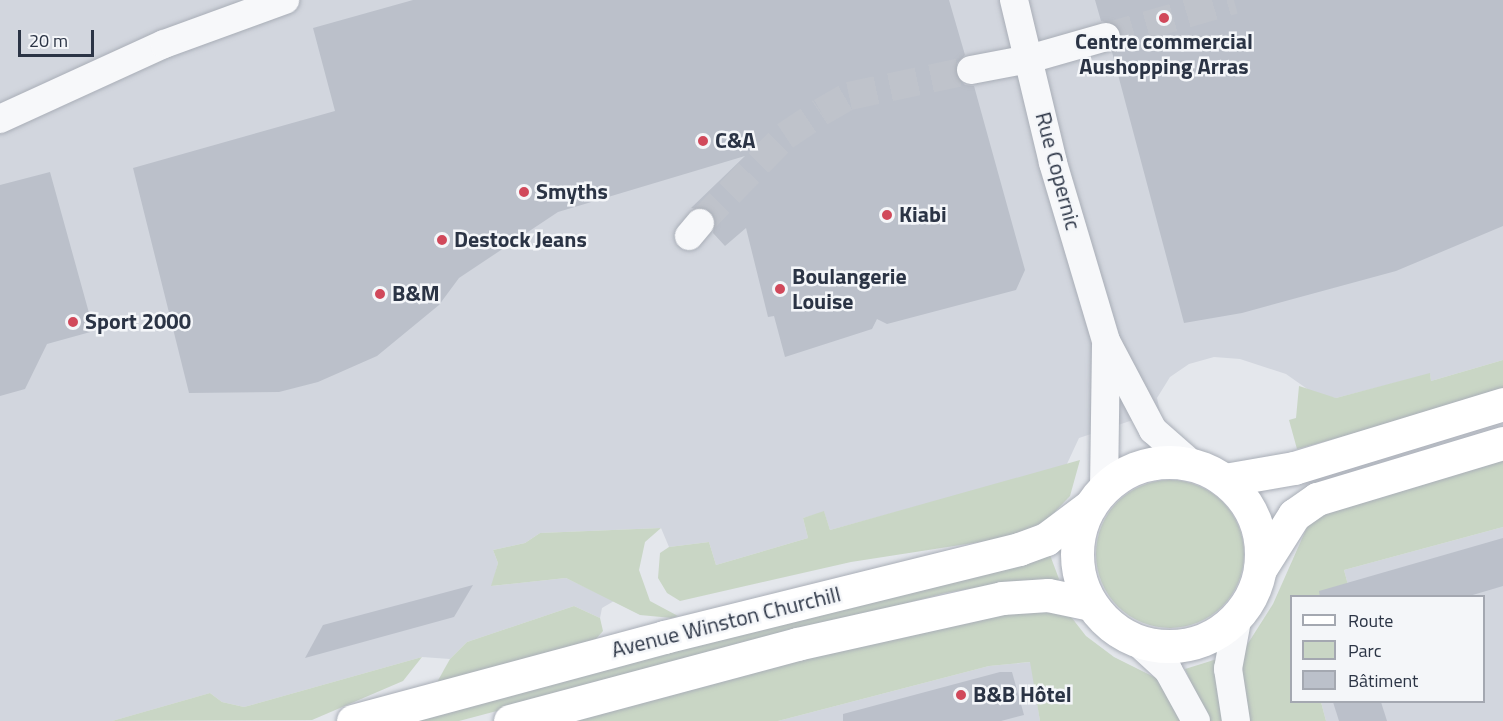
<!DOCTYPE html>
<html>
<head>
<meta charset="utf-8">
<style>
	body { margin:0 }
	#map { position:relative; width:1503px; height:721px; overflow:hidden; background:#e4e7ec; font-family:"Titillium Web",sans-serif }
	div>[style] { position:absolute }
	.built>* { inset:0; background:#d2d6de }
	.green>* { inset:0; background:#c9d6c5 }
	.round { border-radius:50% }
	.building>* { inset:0; background:#bbc0ca }
	.street-tunnel>* { height:28px; margin-top:-14px; transform-origin:0; background:repeating-linear-gradient(90deg,#bfc3cb 0 28px,transparent 0 42px) }
	.roads { filter:drop-shadow(0 0 2px #a9aeb7) drop-shadow(0 0 2px #a9aeb7) }
	.street>* { height:28px; margin:-14px; padding:0 14px; transform-origin:14px; border-radius:14px; background:#f7f8fa }
	.secondary>* { height:33px; margin:-16.5px; padding:0 16.5px; transform-origin:16.5px; border-radius:16.5px; background:#fff }
	.secondary>.ring { margin:-16.5px; padding:0; box-sizing:content-box; background:none; border:33px solid #fff; border-radius:50% }
	.dots>* { width:16px; height:16px; translate:-50% -50%; box-sizing:border-box; border:3px solid #f4f6f9; border-radius:50% }
	span { translate:-50% -50%; white-space:nowrap; text-align:center; line-height:1.15; -webkit-text-stroke:5px #f4f6f9; paint-order:stroke }
	.poi-label { font-size:22px; color:#2b3445; font-weight:700 }
	.left { translate:0 -50%; text-align:left }
	.street-label { font-size:22px; color:#2b3445 }
	.legend { position:absolute; left:1290px; top:595px; width:195px; height:108px; box-sizing:border-box; background:#f4f6f9; border:2px solid #a4a8b1; margin:0; padding:8px 10px; list-style:none; font-size:18px; color:#2b3445 }
	.legend li { display:flex; align-items:center; gap:12px; height:30px }
	.legend b { width:30px; border:2px solid #a4a8b1 }
	.scale { position:absolute; left:18px; top:30px; width:76px; height:27px; box-sizing:border-box; border:3px solid #2b3445; border-top:0; padding-left:8px; font-size:18px; line-height:21px; white-space:nowrap; color:#2b3445; -webkit-text-stroke:4px #f4f6f9; paint-order:stroke }
</style>
</head>
<body>
<div id="map">
	<div class="built">
		<div style="clip-path:polygon(0 0,1503px 0,1503px 360px,1431px 381px,1430px 374px,1336px 398px,1313px 393px,1286px 374px,1240px 359px,1214px 357px,1189px 364px,1170px 377px,1157px 398px,1160px 411px,1079px 438px,1066px 466px,830px 530px,824px 512px,803px 518px,808px 538px,716px 565px,709px 542px,669px 547px,661px 528px,540px 533px,525px 543px,493px 550px,498px 563px,492px 586px,566px 578px,614px 601px,602px 608px,600px 618px,574px 606px,467px 642px,450px 659px,422px 657px,244px 707px,222px 702px,210px 693px,112px 721px,0 721px)"></div>
		<div style="clip-path:polygon(1503px 527px,1503px 721px,1326px 721px,1321px 702px,1484px 702px,1484px 596px,1351px 596px,1344px 570px)"></div>
		<div style="clip-path:polygon(1031px 662px,1040px 721px,778px 721px,989px 666px)"></div>
	</div>
	<div class="green">
		<div style="clip-path:polygon(1503px 360px,1503px 393px,1297px 449px,1289px 420px,1296px 418px,1299px 386px,1336px 398px,1430px 373px,1431px 381px)"></div>
		<div style="clip-path:polygon(1503px 459px,1503px 527px,1344px 570px,1351px 596px,1292px 596px,1292px 702px,1321px 702px,1326px 721px,1247px 721px,1240px 656px,1273px 604px,1308px 525px,1337px 507px)"></div>
		<div style="clip-path:polygon(1080px 460px,1070px 496px,1046px 521px,1012px 537px,851px 562px,680px 601px,667px 593px,658px 578px,660px 553px,669px 547px,709px 542px,716px 565px,808px 538px,803px 518px,824px 511px,830px 530px)"></div>
		<div class="round" style="left:1096px;top:480px;width:148px;height:148px"></div>
		<div style="clip-path:polygon(661px 528px,645px 542px,639px 570px,650px 601px,678px 616px,672px 618px,640px 615px,566px 578px,491px 586px,498px 563px,493px 550px,525px 543px,540px 533px)"></div>
		<div style="clip-path:polygon(1050px 555px,1059px 579px,1056px 584px,1013px 581px,945px 593px,459px 721px,416px 721px,671px 649px)"></div>
		<div style="clip-path:polygon(574px 606px,600px 618px,603px 631px,595px 640px,436px 684px,450px 659px,467px 642px)"></div>
		<div style="clip-path:polygon(1025px 607px,1068px 613px,1086px 636px,1114px 657px,1168px 684px,1185px 721px,1040px 721px,1030px 662px,989px 666px,778px 721px,569px 721px,637px 696px)"></div>
		<div style="clip-path:polygon(422px 657px,403px 681px,312px 720px,112px 721px,210px 693px,222px 702px,244px 707px)"></div>
		<div style="clip-path:polygon(1217px 659px,1218px 696px,1224px 721px,1208px 721px,1185px 669px)"></div>
	</div>
	<div class="building">
		<div style="clip-path:polygon(413px 0,949px 0,965px 55px,956px 64px,955px 74px,965px 85px,974px 86px,1025px 270px,1016px 290px,887px 324px,877px 319px,872px 329px,785px 357px,774px 316px,768px 317px,746px 228px,725px 246px,713px 233px,716px 218px,711px 211px,691px 208px,745px 156px,558px 212px,459px 278px,439px 305px,377px 356px,318px 382px,279px 392px,189px 393px,133px 168px,335px 111px,313px 28px)"></div>
		<div style="clip-path:polygon(1095px 0,1503px 0,1503px 226px,1396px 271px,1242px 313px,1184px 323px,1112px 52px,1122px 42px,1122px 33px,1117px 25px,1101px 21px)"></div>
		<div style="clip-path:polygon(50px 172px,94px 331px,47px 344px,25px 389px,0 396px,0 185px)"></div>
		<div style="clip-path:polygon(1503px 538px,1503px 586px,1466px 597px,1320px 597px,1319px 591px)"></div>
		<div style="clip-path:polygon(473px 585px,454px 617px,305px 658px,323px 625px)"></div>
		<div style="clip-path:polygon(1000px 672px,1012px 672px,1024px 715px,1001px 721px,843px 721px,843px 714px)"></div>
		<div style="clip-path:polygon(1333px 702px,1381px 702px,1387px 721px,1339px 721px)"></div>
	</div>
	<div class="street-tunnel">
		<div style="left:1106px;top:37px;width:133px;rotate:-16.1deg"></div>
		<div style="left:700px;top:223px;width:122px;rotate:-45.7deg"></div>
		<div style="left:785px;top:136px;width:43px;rotate:-33.7deg"></div>
		<div style="left:821px;top:112px;width:32px;rotate:-30deg"></div>
		<div style="left:849px;top:96px;width:125px;rotate:-12deg"></div>
	</div>
	<div class="roads">
		<div class="street">
			<div style="left:1014px;top:0;width:168px;rotate:76.5deg"></div>
			<div style="left:1053px;top:163px;width:186px;rotate:73.4deg"></div>
			<div style="left:1106px;top:341px;width:101px;rotate:62.2deg"></div>
			<div style="left:1153px;top:430px;width:53px;rotate:41.2deg"></div>
			<div style="left:971px;top:70px;width:59px;rotate:-10.7deg"></div>
			<div style="left:1029px;top:59px;width:80px;rotate:-15.9deg"></div>
			<div style="left:0;top:119px;width:180px;rotate:-24.6deg"></div>
			<div style="left:164px;top:44px;width:129px;rotate:-20deg"></div>
			<div style="left:689px;top:236px;width:17px;rotate:-50deg"></div>
			<div style="left:1104px;top:489px;width:143px;rotate:-89.2deg"></div>
			<div style="left:1135px;top:640px;width:45px;rotate:42.3deg"></div>
			<div style="left:1168px;top:670px;width:58px;rotate:61.2deg"></div>
			<div style="left:1236px;top:721px;width:53px;rotate:-98.7deg"></div>
			<div style="left:1228px;top:669px;width:55px;rotate:-79.5deg"></div>
		</div>
		<div class="secondary">
			<div class="ring" style="left:1077px;top:462px;width:151px;height:151px"></div>
			<div style="left:1225px;top:480px;width:70px;rotate:-9.9deg"></div>
			<div style="left:1294px;top:468px;width:219px;rotate:-17deg"></div>
			<div style="left:1260px;top:569px;width:64px;rotate:-57.8deg"></div>
			<div style="left:1294px;top:515px;width:28px;rotate:-35deg"></div>
			<div style="left:1317px;top:499px;width:194px;rotate:-16.8deg"></div>
			<div style="left:353px;top:721px;width:322px;rotate:-15.1deg"></div>
			<div style="left:664px;top:637px;width:366px;rotate:-13.9deg"></div>
			<div style="left:1019px;top:549px;width:29px;rotate:-20deg"></div>
			<div style="left:1046px;top:539px;width:55px;rotate:-36.9deg"></div>
			<div style="left:510px;top:721px;width:297px;rotate:-15deg"></div>
			<div style="left:797px;top:644px;width:210px;rotate:-12.6deg"></div>
			<div style="left:1002px;top:598px;width:46px;rotate:-3.7deg"></div>
			<div style="left:1048px;top:595px;width:44px;rotate:11.8deg"></div>
		</div>
	</div>
	<div class="dots">
		<div style="left:1164px;top:18px;background:#d1495b"></div>
		<div style="left:703px;top:141px;background:#d1495b"></div>
		<div style="left:524px;top:192px;background:#d1495b"></div>
		<div style="left:887px;top:215px;background:#d1495b"></div>
		<div style="left:442px;top:240px;background:#d1495b"></div>
		<div style="left:780px;top:289px;background:#d1495b"></div>
		<div style="left:380px;top:294px;background:#d1495b"></div>
		<div style="left:73px;top:322px;background:#d1495b"></div>
		<div style="left:961px;top:695px;background:#d1495b"></div>
	</div>
	<div class="poi-label">
		<span style="left:1164px;top:54px">Centre commercial<br>Aushopping Arras</span>
		<span class="left" style="left:715px;top:141px">C&amp;A</span>
		<span class="left" style="left:536px;top:192px">Smyths</span>
		<span class="left" style="left:899px;top:215px">Kiabi</span>
		<span class="left" style="left:454px;top:240px">Destock Jeans</span>
		<span class="left" style="left:792px;top:289px">Boulangerie<br>Louise</span>
		<span class="left" style="left:392px;top:294px">B&amp;M</span>
		<span class="left" style="left:85px;top:322px">Sport 2000</span>
		<span class="left" style="left:973px;top:695px">B&amp;B Hôtel</span>
	</div>
	<div class="street-label">
		<span style="left:1058px;top:171px;rotate:75deg">Rue Copernic</span>
		<span style="left:726px;top:622px;rotate:-14deg">Avenue Winston Churchill</span>
	</div>
	<ul class="legend">
	<li><b style="height:8px;background:#fff"></b>Route</li>
	<li><b style="height:16px;background:#c9d6c5"></b>Parc</li>
	<li><b style="height:16px;background:#bbc0ca"></b>Bâtiment</li>
	</ul>
	<div class="scale">20 m</div>
</div>
</body>
</html>
